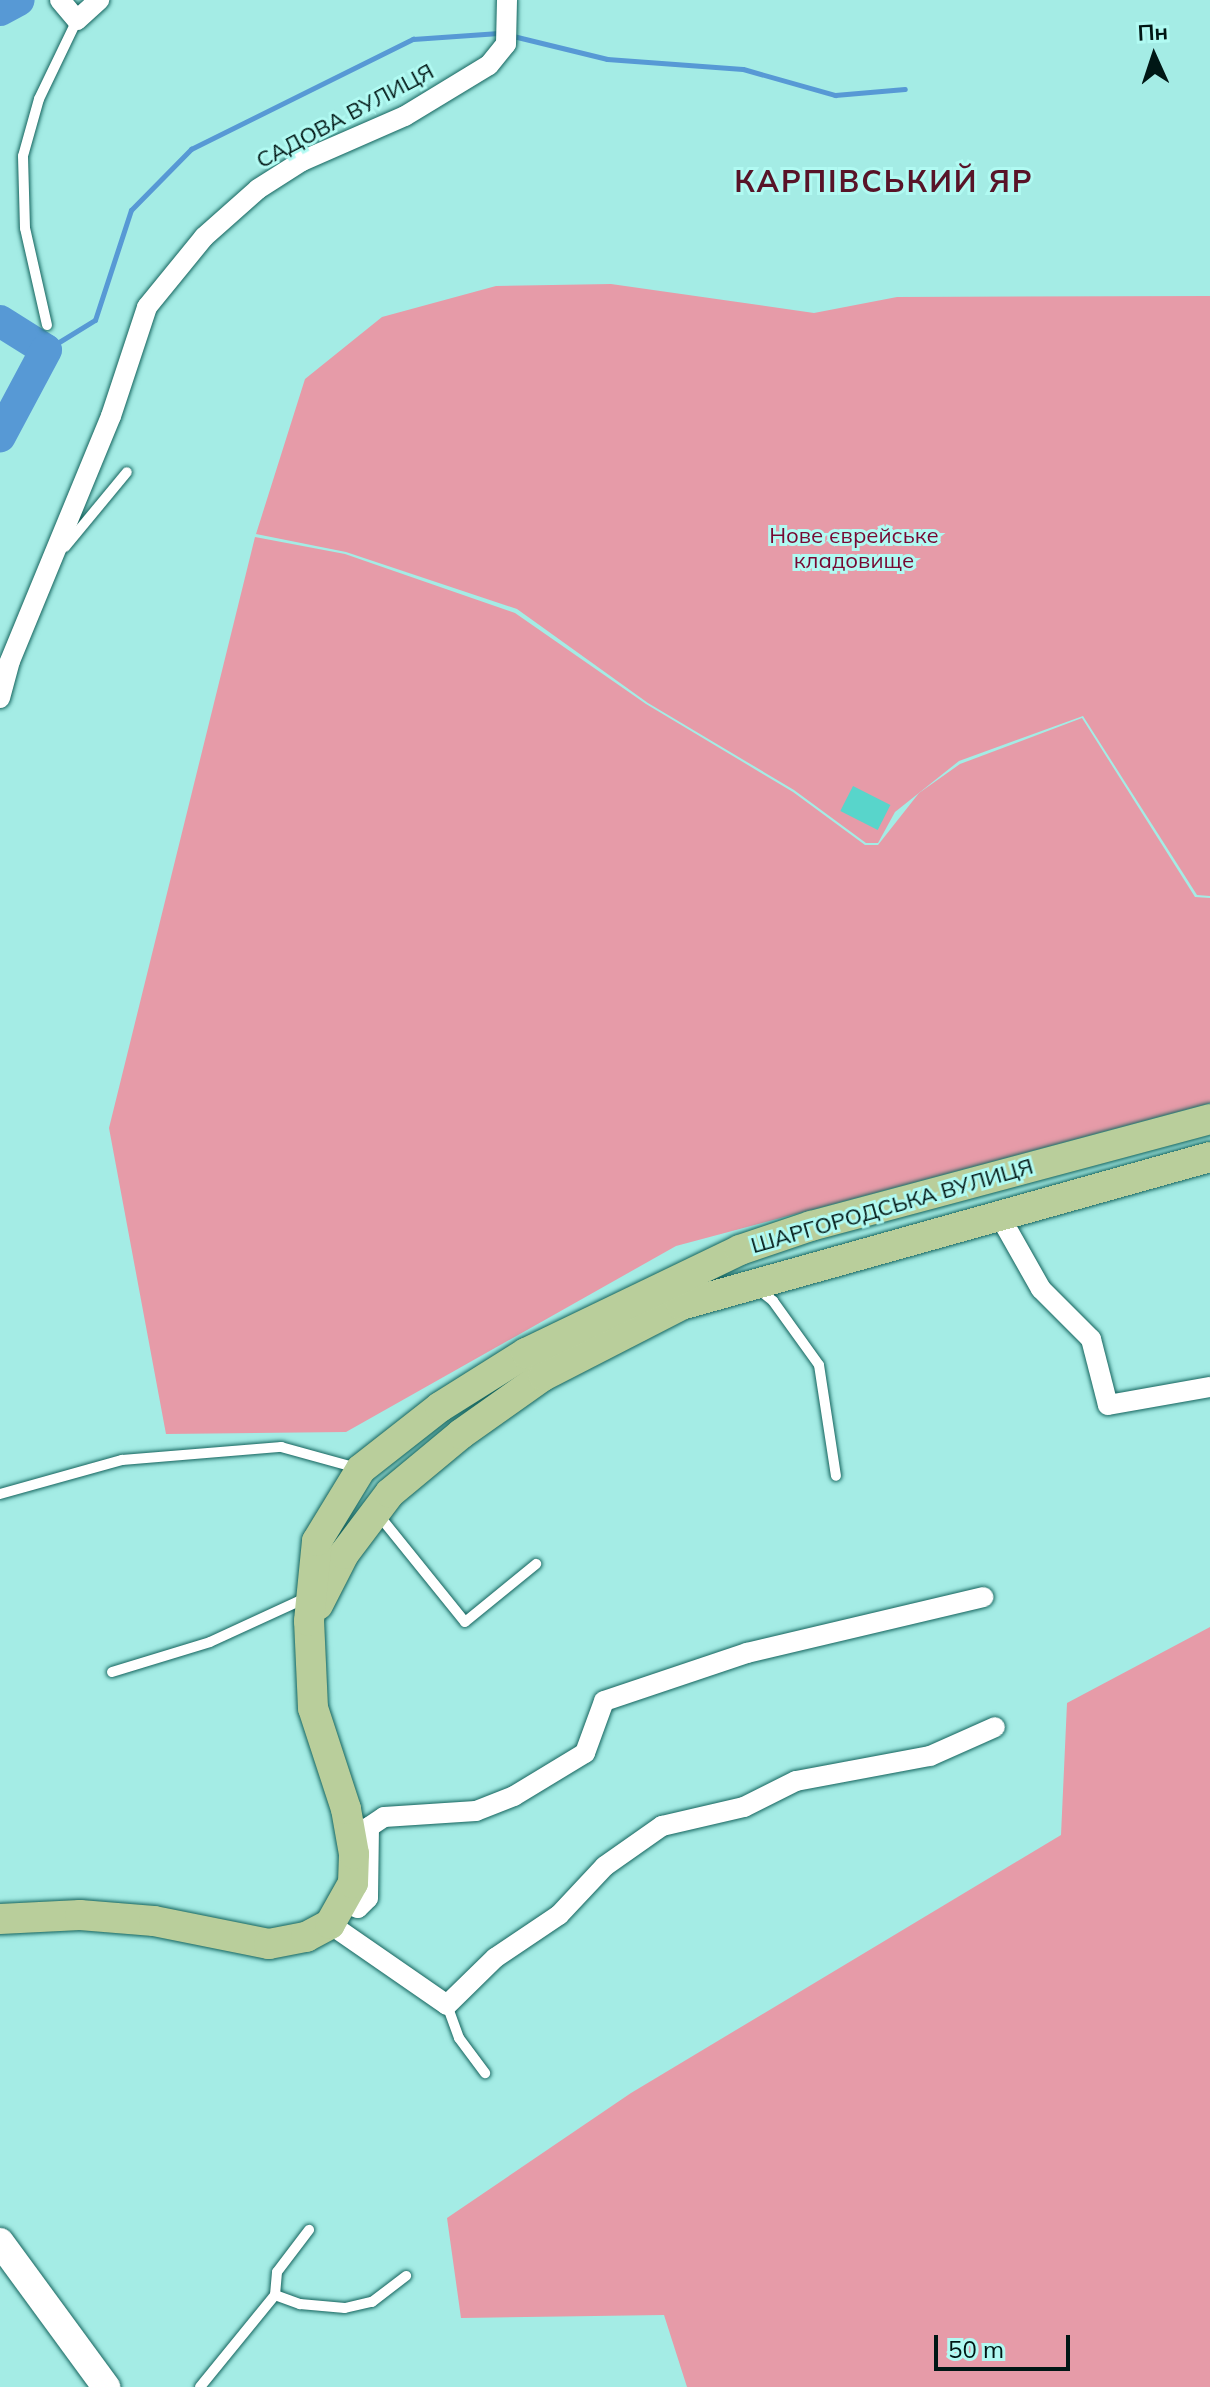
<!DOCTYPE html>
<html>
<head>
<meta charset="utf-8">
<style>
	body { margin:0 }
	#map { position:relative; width:1210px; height:2387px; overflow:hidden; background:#a4ece5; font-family:Mulish,sans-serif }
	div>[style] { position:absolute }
	.green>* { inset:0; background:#e69ba8 }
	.stream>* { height:5px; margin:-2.5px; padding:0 2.5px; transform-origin:2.5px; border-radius:2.5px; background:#5799d5 }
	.river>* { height:32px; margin:-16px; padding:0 16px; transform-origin:16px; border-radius:16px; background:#5799d5 }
	.building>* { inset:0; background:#58d5cb; transform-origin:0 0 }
	.roads { filter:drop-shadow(0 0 2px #14635d) drop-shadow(0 0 2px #14635d) }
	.lane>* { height:10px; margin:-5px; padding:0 5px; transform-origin:5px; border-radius:5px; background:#fff }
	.street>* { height:20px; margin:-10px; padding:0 10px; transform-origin:10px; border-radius:10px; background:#fff }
	.secondary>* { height:28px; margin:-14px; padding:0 14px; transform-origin:14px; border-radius:14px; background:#fff }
	.primary>* { height:30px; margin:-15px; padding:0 15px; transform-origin:15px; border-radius:15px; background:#b9ce9b }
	span { translate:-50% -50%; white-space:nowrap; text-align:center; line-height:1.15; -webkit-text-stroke:6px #b1faf2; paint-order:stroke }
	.street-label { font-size:22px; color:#001715 }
	.park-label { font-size:22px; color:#770832 }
	.district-label { font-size:30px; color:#581428; font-weight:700; letter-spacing:2px }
	.north { position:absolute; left:1114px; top:16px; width:80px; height:80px; -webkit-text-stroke:6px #b1faf2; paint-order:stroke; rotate:357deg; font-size:22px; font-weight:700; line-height:32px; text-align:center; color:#001715 }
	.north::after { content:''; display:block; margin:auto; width:28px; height:36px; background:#001715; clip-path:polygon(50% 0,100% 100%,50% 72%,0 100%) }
	.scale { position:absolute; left:934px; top:2335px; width:136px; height:36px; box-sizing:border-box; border:4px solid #001715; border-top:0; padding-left:10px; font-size:24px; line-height:28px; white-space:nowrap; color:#001715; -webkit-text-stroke:6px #b1faf2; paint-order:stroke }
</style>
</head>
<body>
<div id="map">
	<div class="green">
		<div style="clip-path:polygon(611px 284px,814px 313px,897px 297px,1210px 296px,1210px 896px,1197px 895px,1083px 716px,959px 761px,895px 812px,878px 843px,866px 843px,794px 790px,648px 703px,517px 609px,346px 552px,256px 534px,305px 379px,382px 317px,496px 286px)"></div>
		<div style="clip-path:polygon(255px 537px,345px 554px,515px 613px,646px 704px,793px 792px,865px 845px,878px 845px,919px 793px,960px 764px,1082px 718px,1195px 897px,1210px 898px,1210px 1103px,676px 1246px,346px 1432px,166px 1434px,109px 1128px)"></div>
		<div style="clip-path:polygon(1210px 1627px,1210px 2387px,687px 2387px,664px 2315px,461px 2318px,447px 2218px,631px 2093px,1061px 1835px,1067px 1703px)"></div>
	</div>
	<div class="stream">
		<div style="left:513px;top:36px;width:97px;rotate:13.7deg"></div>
		<div style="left:607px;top:59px;width:136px;rotate:4.2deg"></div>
		<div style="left:743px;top:69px;width:96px;rotate:15.8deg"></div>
		<div style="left:835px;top:95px;width:70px;rotate:-4.9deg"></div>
		<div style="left:46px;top:350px;width:57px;rotate:-31.5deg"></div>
		<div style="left:95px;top:320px;width:116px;rotate:-71.9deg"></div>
		<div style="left:131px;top:210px;width:86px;rotate:-45.5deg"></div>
		<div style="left:191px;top:149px;width:248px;rotate:-26.4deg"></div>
		<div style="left:413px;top:39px;width:86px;rotate:-4deg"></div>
	</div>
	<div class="river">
		<div style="left:0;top:10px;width:21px;rotate:-28deg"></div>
		<div style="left:0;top:321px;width:54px;rotate:32.2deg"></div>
		<div style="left:46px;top:350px;width:98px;rotate:118.1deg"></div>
	</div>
	<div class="building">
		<div style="left:853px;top:786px;width:42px;height:28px;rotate:27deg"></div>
	</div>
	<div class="roads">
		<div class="lane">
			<div style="left:47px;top:325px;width:99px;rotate:-102.8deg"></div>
			<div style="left:25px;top:228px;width:72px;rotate:-91.6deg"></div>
			<div style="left:23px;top:156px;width:59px;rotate:-74.3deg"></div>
			<div style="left:39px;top:99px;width:88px;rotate:-64.3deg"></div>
			<div style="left:65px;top:547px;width:97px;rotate:-50.4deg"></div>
			<div style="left:757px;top:1288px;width:21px;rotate:39deg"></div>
			<div style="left:773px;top:1301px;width:79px;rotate:54.3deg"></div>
			<div style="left:819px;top:1365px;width:112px;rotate:81.3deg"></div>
			<div style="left:0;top:1494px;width:127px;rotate:-15.6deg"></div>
			<div style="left:122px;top:1460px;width:160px;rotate:-4.7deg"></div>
			<div style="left:281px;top:1447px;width:79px;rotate:15.4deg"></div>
			<div style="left:377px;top:1513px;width:140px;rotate:51.1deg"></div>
			<div style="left:465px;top:1622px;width:92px;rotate:-39.2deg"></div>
			<div style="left:112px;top:1672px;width:102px;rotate:-17deg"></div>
			<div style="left:210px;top:1642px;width:108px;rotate:-24.7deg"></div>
			<div style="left:447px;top:2005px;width:35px;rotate:70deg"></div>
			<div style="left:459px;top:2038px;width:44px;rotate:53.4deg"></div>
			<div style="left:275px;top:2295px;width:27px;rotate:20deg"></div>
			<div style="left:300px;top:2304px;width:45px;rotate:5.1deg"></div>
			<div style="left:345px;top:2308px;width:28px;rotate:-13deg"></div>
			<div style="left:372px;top:2302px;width:43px;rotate:-37.4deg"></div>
			<div style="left:200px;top:2387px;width:119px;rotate:-50.8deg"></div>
			<div style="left:275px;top:2295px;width:23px;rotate:-85deg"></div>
			<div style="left:277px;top:2272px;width:53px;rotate:-52.7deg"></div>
		</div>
		<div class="street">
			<div style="left:60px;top:0;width:26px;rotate:50deg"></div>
			<div style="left:77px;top:20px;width:30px;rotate:-42deg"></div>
			<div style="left:0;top:698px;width:38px;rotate:-75deg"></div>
			<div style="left:10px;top:661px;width:265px;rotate:-67.6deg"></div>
			<div style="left:111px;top:416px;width:115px;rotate:-71.7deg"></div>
			<div style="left:147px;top:307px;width:90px;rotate:-50.8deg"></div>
			<div style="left:204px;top:237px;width:72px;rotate:-41.6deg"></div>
			<div style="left:258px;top:189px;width:52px;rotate:-32.5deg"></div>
			<div style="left:302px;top:161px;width:112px;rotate:-23.6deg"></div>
			<div style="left:405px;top:116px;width:98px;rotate:-31.3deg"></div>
			<div style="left:489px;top:65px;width:27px;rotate:-51deg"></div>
			<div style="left:506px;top:44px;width:44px;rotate:-88.7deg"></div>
			<div style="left:998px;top:1213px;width:87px;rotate:60.5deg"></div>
			<div style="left:1041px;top:1289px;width:71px;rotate:45deg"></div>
			<div style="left:1091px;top:1339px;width:68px;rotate:75.6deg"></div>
			<div style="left:1108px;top:1405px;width:104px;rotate:-10deg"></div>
			<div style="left:343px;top:1902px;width:16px;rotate:22deg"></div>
			<div style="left:358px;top:1908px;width:14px;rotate:-45deg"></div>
			<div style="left:368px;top:1898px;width:71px;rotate:-89.2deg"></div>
			<div style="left:369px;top:1827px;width:18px;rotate:-34deg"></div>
			<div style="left:384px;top:1817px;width:92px;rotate:-3.7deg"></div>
			<div style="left:476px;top:1811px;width:41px;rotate:-21.5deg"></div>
			<div style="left:514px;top:1796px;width:83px;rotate:-31.2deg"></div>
			<div style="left:585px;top:1753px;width:55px;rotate:-69.9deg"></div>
			<div style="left:604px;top:1701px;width:151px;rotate:-18.6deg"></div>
			<div style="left:747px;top:1653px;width:243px;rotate:-13.3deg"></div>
			<div style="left:330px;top:1924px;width:142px;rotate:34.7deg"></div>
			<div style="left:447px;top:2005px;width:67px;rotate:-44.4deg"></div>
			<div style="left:495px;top:1958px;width:77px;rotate:-33.9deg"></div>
			<div style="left:559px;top:1915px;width:67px;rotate:-46.8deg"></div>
			<div style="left:605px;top:1866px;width:70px;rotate:-35.1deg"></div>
			<div style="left:662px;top:1826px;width:84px;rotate:-13deg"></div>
			<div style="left:744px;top:1807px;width:58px;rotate:-26.6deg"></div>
			<div style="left:796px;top:1781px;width:136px;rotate:-10.6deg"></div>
			<div style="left:930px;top:1756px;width:71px;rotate:-24deg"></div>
		</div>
		<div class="secondary">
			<div style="left:0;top:2242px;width:180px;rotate:53.8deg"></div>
		</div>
		<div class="primary">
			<div style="left:318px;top:1605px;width:57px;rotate:-63deg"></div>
			<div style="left:344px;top:1554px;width:76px;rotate:-53deg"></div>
			<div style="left:390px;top:1493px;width:92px;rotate:-39.7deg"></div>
			<div style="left:461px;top:1434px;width:100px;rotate:-35.3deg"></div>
			<div style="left:543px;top:1376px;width:155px;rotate:-27.2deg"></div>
			<div style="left:681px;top:1305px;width:549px;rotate:-15.63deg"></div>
			<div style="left:0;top:1919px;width:80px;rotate:-2.9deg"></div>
			<div style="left:80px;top:1915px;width:74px;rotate:4.6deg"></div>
			<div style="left:154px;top:1921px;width:117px;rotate:11.3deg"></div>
			<div style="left:269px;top:1944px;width:38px;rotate:-11deg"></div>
			<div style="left:306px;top:1937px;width:27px;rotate:-28deg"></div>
			<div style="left:330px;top:1924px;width:47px;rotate:-60.7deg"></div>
			<div style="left:353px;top:1883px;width:29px;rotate:-88deg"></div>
			<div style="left:354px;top:1854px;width:46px;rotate:-100.1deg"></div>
			<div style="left:346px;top:1809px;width:106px;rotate:-108.1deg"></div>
			<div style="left:313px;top:1708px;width:87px;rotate:-92.6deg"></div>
			<div style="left:309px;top:1621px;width:80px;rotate:-84.3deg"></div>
			<div style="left:317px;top:1541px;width:84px;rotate:-58.6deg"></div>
			<div style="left:361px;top:1469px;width:100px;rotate:-38.1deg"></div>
			<div style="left:440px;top:1407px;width:102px;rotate:-32.1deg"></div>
			<div style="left:526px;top:1353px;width:237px;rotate:-25.7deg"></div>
			<div style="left:740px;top:1250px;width:75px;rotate:-18.7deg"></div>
			<div style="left:811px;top:1226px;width:413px;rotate:-15deg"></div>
		</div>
	</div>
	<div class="street-label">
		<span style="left:345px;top:116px;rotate:-28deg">САДОВА ВУЛИЦЯ</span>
		<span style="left:892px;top:1206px;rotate:-16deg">ШАРГОРОДСЬКА ВУЛИЦЯ</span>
	</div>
	<div class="park-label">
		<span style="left:854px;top:548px">Нове єврейське<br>кладовище</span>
	</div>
	<div class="district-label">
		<span style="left:884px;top:181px">КАРПІВСЬКИЙ ЯР</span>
	</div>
	<div class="north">Пн</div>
	<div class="scale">50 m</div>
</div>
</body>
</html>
